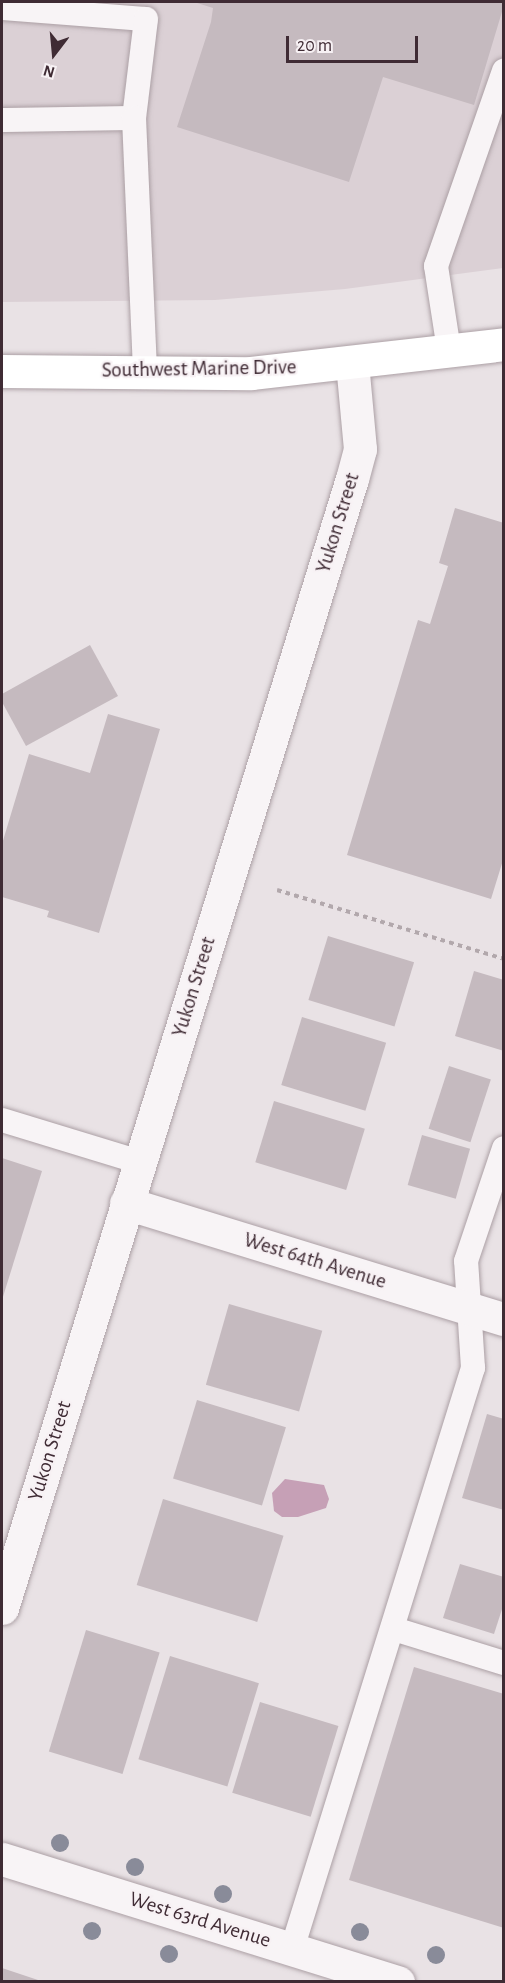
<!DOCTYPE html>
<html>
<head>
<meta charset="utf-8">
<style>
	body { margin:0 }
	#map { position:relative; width:505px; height:1983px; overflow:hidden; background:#e9e2e5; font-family:"Alegreya Sans",sans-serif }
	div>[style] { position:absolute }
	.built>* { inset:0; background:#dbd0d5 }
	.water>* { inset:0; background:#c6a0b6 }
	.building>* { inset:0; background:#c5babf; transform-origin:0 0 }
	.path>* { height:4px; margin-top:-2px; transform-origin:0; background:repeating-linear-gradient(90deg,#b2a8ac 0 4.5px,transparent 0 9px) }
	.roads { filter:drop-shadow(0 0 2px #aca0a5) drop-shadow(0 0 2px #aca0a5) }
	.lane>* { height:24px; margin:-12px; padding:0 12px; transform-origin:12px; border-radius:12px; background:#f8f4f6 }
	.street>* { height:33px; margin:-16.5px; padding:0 16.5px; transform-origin:16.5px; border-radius:16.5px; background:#f8f4f6 }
	.primary>* { height:33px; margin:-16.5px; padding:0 16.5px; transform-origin:16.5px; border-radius:16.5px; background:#fff }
	.trees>* { width:18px; height:18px; margin:-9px; border-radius:50%; background:#898b99 }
	span { translate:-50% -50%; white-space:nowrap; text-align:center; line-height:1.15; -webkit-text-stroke:4.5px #f7f1f4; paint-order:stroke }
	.street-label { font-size:21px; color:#3f2b34 }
	.frame { position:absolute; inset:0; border:3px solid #3f2b34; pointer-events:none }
	.north { position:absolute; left:24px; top:24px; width:60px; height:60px; -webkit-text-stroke:4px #f7f1f4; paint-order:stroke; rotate:196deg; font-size:16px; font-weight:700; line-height:24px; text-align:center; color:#3f2b34 }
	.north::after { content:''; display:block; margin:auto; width:21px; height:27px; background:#3f2b34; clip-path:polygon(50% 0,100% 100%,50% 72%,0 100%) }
	.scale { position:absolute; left:286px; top:36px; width:132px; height:27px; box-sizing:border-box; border:3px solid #3f2b34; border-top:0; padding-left:8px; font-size:18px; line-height:21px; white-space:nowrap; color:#3f2b34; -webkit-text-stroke:4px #f7f1f4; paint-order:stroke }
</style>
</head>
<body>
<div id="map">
	<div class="built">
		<div style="clip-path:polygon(2px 2px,503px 2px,503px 268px,345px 289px,215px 300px,2px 302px)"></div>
	</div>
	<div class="water">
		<div style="clip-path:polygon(285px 1479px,324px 1485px,329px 1499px,326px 1508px,298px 1517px,282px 1517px,274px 1511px,272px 1493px)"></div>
	</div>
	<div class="building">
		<div style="clip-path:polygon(194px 2px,504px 2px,504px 5px,474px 105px,383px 77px,349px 182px,177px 127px,211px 22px,213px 8px)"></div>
		<div style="clip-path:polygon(455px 508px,504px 523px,504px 857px,491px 899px,347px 855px,418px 620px,430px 624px,448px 566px,439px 563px)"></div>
		<div style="clip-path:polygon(90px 645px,118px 696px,26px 746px,2px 702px,2px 694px)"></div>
		<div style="clip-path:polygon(108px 714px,160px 729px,99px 933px,47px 917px,49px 911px,2px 897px,2px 844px,29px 754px,90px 773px)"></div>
		<div style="left:328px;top:936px;width:90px;height:67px;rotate:17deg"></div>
		<div style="clip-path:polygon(474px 971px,504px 980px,504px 1051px,455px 1036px)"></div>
		<div style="left:302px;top:1017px;width:88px;height:71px;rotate:17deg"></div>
		<div style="left:449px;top:1066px;width:44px;height:66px;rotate:18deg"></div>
		<div style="left:274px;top:1101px;width:95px;height:64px;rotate:17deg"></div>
		<div style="left:422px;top:1135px;width:50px;height:52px;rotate:16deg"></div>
		<div style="clip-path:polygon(2px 1158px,42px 1171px,2px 1300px)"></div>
		<div style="left:229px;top:1304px;width:97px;height:84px;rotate:16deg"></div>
		<div style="left:197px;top:1400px;width:93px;height:82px;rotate:17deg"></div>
		<div style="clip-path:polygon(487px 1414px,504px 1419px,504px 1510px,462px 1498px)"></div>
		<div style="left:163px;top:1499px;width:126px;height:90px;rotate:17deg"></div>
		<div style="clip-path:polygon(460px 1564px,504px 1577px,504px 1603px,494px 1634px,443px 1618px)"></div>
		<div style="left:86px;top:1630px;width:77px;height:127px;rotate:17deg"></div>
		<div style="left:170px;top:1656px;width:93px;height:108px;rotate:17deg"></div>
		<div style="clip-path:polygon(414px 1667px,504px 1694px,504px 1928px,349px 1880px)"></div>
		<div style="left:260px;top:1702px;width:82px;height:95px;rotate:17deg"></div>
		<div style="clip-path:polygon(2px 1968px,41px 1981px,41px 1982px,2px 1982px)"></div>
	</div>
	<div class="path">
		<div style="left:277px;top:890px;width:237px;rotate:16.9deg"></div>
	</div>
	<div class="roads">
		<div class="lane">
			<div style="left:2px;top:8px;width:144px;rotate:4.4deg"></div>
			<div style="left:146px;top:19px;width:100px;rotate:96.9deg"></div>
			<div style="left:2px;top:120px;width:132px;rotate:-0.9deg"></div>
			<div style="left:134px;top:118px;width:255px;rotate:87.5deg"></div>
			<div style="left:449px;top:350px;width:85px;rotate:-98.8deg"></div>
			<div style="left:436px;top:266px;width:207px;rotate:-70.8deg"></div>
			<div style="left:2px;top:1120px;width:143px;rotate:17deg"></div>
			<div style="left:394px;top:1629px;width:115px;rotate:17.2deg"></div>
			<div style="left:292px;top:1949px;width:609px;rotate:-72.7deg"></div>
			<div style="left:473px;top:1368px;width:107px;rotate:-93.7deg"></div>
			<div style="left:466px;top:1261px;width:119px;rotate:-71.4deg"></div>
		</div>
		<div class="street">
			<div style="left:126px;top:1203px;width:395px;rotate:17.1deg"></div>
			<div style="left:2px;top:1608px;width:1182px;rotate:-72.78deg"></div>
			<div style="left:352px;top:479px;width:31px;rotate:-75deg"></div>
			<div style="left:360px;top:449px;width:87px;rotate:-95.3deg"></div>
			<div style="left:2px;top:1859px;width:415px;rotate:17.3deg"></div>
		</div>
		<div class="primary">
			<div style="left:2px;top:371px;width:249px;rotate:0.5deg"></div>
			<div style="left:251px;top:373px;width:255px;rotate:-6.5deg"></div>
		</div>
	</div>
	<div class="trees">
		<div style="left:60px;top:1843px"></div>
		<div style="left:135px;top:1867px"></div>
		<div style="left:223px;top:1894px"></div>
		<div style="left:92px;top:1931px"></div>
		<div style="left:360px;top:1932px"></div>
		<div style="left:169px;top:1954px"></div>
		<div style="left:436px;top:1955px"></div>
	</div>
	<div class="street-label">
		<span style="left:199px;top:369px;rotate:-1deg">Southwest Marine Drive</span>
		<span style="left:338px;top:523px;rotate:-73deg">Yukon Street</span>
		<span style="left:194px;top:987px;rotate:-73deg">Yukon Street</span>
		<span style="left:315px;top:1261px;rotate:17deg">West 64th Avenue</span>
		<span style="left:50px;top:1451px;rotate:-73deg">Yukon Street</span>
		<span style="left:200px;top:1920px;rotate:17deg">West 63rd Avenue</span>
	</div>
	<div class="frame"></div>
	<div class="north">N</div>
	<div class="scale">20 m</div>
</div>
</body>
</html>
